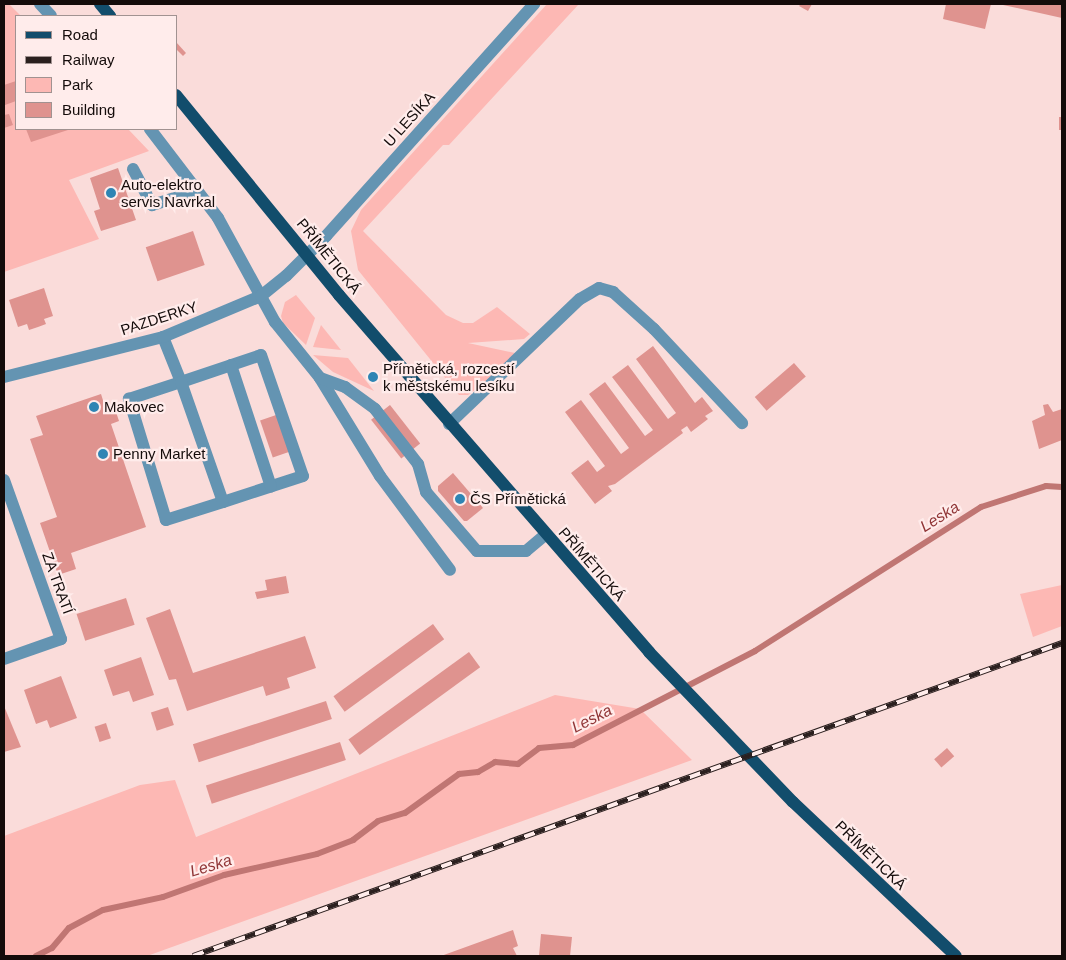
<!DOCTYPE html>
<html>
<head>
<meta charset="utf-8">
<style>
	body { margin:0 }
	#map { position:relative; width:1066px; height:960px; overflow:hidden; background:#fadcda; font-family:Helvetica,sans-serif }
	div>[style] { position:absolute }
	.green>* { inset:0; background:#fdb8b4 }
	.stream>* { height:6px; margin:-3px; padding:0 3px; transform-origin:3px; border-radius:3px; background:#c07673 }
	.building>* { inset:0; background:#df938f; transform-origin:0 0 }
	.minor>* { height:12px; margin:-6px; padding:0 6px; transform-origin:6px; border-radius:6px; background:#6494b2 }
	.major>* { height:12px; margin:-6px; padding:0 6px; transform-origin:6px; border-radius:6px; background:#124d6c }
	.rail>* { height:5.5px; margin-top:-2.75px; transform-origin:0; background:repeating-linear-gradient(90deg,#ffeceb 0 11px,#2b201f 0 22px); box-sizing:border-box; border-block:1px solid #2b201f }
	.dots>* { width:14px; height:14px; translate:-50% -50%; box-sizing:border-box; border:2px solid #ffeceb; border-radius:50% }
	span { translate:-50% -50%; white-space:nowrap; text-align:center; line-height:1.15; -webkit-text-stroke:4.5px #ffeceb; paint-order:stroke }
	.street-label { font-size:15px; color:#140b0a }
	.poi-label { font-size:15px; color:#140b0a }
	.left { translate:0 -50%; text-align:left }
	.water-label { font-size:16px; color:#903536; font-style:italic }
	.frame { position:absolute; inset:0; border:5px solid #140b0a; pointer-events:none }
	.legend { position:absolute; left:15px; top:15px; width:162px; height:115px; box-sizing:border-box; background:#ffeceb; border:1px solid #a19291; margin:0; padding:6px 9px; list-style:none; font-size:15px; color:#140b0a }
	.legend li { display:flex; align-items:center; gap:10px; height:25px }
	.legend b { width:25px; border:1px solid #a19291 }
</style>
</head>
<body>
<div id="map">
	<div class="green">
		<div style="clip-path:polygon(4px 4px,9px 4px,21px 16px,16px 16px,16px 129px,128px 129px,149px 151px,69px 180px,99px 239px,4px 272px)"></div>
		<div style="clip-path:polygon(547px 4px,579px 4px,449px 145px,443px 145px,363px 231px,446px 315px,463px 323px,473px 323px,497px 307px,530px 334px,524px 339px,468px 343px,515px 353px,484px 384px,468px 395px,459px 395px,358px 270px,351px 231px,361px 210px)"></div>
		<div style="clip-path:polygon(296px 295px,315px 318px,306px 345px,283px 323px,281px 316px,285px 302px)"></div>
		<div style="clip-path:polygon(321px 325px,341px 350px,313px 347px)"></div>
		<div style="clip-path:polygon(313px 355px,348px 358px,374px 391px,333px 372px)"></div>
		<div style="clip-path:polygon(1062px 585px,1062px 626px,1033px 637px,1020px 594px)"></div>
		<div style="clip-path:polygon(555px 695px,640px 709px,692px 760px,147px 956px,4px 956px,4px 836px,140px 785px,175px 780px,196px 837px)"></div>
	</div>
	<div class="stream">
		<div style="left:36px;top:956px;width:18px;rotate:-27deg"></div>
		<div style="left:52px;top:948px;width:26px;rotate:-50deg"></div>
		<div style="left:69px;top:928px;width:38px;rotate:-28deg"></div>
		<div style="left:103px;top:910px;width:61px;rotate:-12.2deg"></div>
		<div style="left:163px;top:897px;width:65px;rotate:-19.8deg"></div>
		<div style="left:224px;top:875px;width:95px;rotate:-12.7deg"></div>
		<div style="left:317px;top:854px;width:39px;rotate:-21deg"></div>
		<div style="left:353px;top:840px;width:31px;rotate:-37deg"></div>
		<div style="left:378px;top:821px;width:28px;rotate:-17deg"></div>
		<div style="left:405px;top:813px;width:67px;rotate:-35.8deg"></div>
		<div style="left:459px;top:774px;width:19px;rotate:-6deg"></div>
		<div style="left:478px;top:772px;width:20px;rotate:-30deg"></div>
		<div style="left:495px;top:762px;width:23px;rotate:5deg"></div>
		<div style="left:518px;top:764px;width:26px;rotate:-37deg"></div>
		<div style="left:539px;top:748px;width:34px;rotate:-5deg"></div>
		<div style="left:573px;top:745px;width:205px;rotate:-27.3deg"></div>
		<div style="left:755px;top:651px;width:268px;rotate:-32.5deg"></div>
		<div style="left:981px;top:507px;width:68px;rotate:-17.9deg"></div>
		<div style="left:1046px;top:486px;width:16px;rotate:4deg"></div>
	</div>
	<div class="building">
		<div style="clip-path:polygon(801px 4px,812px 4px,808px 11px,799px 6px)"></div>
		<div style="clip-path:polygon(946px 4px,991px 4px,985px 29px,943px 19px)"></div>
		<div style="clip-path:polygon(1003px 4px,1062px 4px,1062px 18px,1003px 5px)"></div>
		<div style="clip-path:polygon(176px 42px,186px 53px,183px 56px,176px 49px)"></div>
		<div style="clip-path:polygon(16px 81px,16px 101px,5px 105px,4px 85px)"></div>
		<div style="clip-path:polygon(9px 114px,13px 125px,4px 128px,4px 115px)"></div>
		<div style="left:1059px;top:117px;width:3px;height:13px"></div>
		<div style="clip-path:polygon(26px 129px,71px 129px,31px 142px)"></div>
		<div style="clip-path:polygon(118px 168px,136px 220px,101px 231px,94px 211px,100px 209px,90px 178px)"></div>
		<div style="left:193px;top:231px;width:36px;height:50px;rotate:71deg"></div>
		<div style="clip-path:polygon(44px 288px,53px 316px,44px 319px,46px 324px,38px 327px,29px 330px,27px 324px,18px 327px,9px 300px)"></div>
		<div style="clip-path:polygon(653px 346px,695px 403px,702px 397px,713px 411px,705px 416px,708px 419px,691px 432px,687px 426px,681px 430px,683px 433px,615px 484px,608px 486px,612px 491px,595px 504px,571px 473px,588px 460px,597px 472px,605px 466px,565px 412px,581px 400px,621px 454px,629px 448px,589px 394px,605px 382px,645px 436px,653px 430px,612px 377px,628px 365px,668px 419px,676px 413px,636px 359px)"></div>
		<div style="left:794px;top:363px;width:18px;height:52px;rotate:49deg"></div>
		<div style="clip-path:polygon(101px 394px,107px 413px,120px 410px,116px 412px,119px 421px,111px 424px,146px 527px,71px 553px,76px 569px,58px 575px,40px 523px,57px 517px,30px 439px,43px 435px,36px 416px)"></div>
		<div style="clip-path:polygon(1048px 404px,1053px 412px,1062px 409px,1062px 440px,1039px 449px,1032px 421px,1045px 415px,1043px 405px)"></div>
		<div style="left:390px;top:405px;width:49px;height:24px;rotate:52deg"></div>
		<div style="left:279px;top:414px;width:39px;height:20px;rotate:71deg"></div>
		<div style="clip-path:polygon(453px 473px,483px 508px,467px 521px,464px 521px,438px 491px,438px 486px)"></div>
		<div style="clip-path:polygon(286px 576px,289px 593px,257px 599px,255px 592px,267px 590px,265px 580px)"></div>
		<div style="left:126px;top:598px;width:28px;height:52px;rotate:72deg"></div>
		<div style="clip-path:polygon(170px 609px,193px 673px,305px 636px,316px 668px,287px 678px,290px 688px,266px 696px,263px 686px,187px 711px,176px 679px,169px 680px,146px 618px)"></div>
		<div style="left:433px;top:624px;width:19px;height:123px;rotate:54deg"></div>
		<div style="left:469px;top:652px;width:19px;height:149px;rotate:54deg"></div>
		<div style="clip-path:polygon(141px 657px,154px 695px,133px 702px,129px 691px,113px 696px,104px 670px)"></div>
		<div style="clip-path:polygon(61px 676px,77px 718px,50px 728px,47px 720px,36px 724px,24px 690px)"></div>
		<div style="left:326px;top:701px;width:19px;height:140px;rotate:72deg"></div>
		<div style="clip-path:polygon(4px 706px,21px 747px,4px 752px)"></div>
		<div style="left:168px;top:707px;width:19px;height:18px;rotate:72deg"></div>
		<div style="left:106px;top:723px;width:16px;height:12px;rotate:72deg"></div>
		<div style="left:340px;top:742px;width:19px;height:141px;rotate:72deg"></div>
		<div style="left:947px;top:748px;width:11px;height:17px;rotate:49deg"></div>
		<div style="clip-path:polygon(513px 930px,518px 946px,513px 948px,517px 956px,441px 956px)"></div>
		<div style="clip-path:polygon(541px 934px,572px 937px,570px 956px,539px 956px)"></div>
	</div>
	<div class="minor">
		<div style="left:40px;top:4px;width:16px;rotate:47deg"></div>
		<div style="left:150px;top:129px;width:112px;rotate:52.6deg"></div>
		<div style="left:218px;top:218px;width:119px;rotate:61.3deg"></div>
		<div style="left:275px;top:322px;width:72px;rotate:51.2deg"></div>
		<div style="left:320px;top:378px;width:115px;rotate:58.5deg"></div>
		<div style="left:380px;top:476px;width:117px;rotate:53.3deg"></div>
		<div style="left:133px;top:169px;width:41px;rotate:62.2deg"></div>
		<div style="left:152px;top:205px;width:34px;rotate:-17deg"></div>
		<div style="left:184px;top:195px;width:15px;rotate:-32deg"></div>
		<div style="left:163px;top:337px;width:48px;rotate:68.2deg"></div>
		<div style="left:181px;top:382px;width:84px;rotate:-18.6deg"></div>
		<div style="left:261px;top:355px;width:128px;rotate:70.9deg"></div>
		<div style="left:303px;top:476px;width:84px;rotate:162deg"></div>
		<div style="left:223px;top:502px;width:60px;rotate:162.5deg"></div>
		<div style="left:166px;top:520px;width:127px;rotate:-107deg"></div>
		<div style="left:129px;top:399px;width:55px;rotate:-18.1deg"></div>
		<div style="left:181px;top:382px;width:127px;rotate:70.7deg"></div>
		<div style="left:231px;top:365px;width:128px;rotate:71.8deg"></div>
		<div style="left:4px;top:377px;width:164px;rotate:-14.1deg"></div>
		<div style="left:163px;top:337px;width:106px;rotate:-22.7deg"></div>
		<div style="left:261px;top:296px;width:32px;rotate:-39deg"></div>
		<div style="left:286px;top:276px;width:57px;rotate:-45deg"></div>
		<div style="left:326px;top:236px;width:312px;rotate:-48.1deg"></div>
		<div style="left:320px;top:378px;width:27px;rotate:20deg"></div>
		<div style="left:345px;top:387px;width:37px;rotate:36deg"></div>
		<div style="left:375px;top:409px;width:70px;rotate:52deg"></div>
		<div style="left:418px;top:464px;width:29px;rotate:74deg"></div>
		<div style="left:426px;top:492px;width:78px;rotate:49.2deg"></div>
		<div style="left:477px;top:551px;width:49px"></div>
		<div style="left:526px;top:551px;width:25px;rotate:-40deg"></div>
		<div style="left:449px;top:424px;width:181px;rotate:-43.7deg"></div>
		<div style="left:580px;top:299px;width:22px;rotate:-30deg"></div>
		<div style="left:599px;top:288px;width:15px;rotate:16deg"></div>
		<div style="left:613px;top:292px;width:55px;rotate:42.1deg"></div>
		<div style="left:654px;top:329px;width:129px;rotate:46.9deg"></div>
		<div style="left:4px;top:480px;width:169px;rotate:70.3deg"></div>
		<div style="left:61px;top:639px;width:60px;rotate:160.7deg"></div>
	</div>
	<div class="major">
		<div style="left:100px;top:4px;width:16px;rotate:50deg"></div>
		<div style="left:176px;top:95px;width:258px;rotate:50.8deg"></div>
		<div style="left:339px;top:295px;width:473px;rotate:49deg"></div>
		<div style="left:649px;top:652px;width:208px;rotate:46.2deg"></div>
		<div style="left:793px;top:802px;width:224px;rotate:43.4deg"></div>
	</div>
	<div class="rail">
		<div style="left:193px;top:956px;width:924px;rotate:-19.81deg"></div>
	</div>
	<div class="dots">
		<div style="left:111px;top:193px;background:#2f85b4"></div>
		<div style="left:373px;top:377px;background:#2f85b4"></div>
		<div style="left:94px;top:407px;background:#2f85b4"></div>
		<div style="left:103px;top:454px;background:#2f85b4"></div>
		<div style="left:460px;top:499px;background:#2f85b4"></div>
	</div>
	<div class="street-label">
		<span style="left:409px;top:119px;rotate:-48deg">U LESÍKA</span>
		<span style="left:329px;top:256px;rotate:51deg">PŘÍMĚTICKÁ</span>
		<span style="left:159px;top:318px;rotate:-18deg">PAZDERKY</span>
		<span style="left:592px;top:564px;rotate:49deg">PŘÍMĚTICKÁ</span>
		<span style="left:58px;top:583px;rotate:70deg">ZA TRATÍ</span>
		<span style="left:871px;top:855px;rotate:44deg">PŘÍMĚTICKÁ</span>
	</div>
	<div class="poi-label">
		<span class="left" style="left:121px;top:193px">Auto-elektro<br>servis Navrkal</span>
		<span class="left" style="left:383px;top:377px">Přímětická, rozcestí<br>k městskému lesíku</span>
		<span class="left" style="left:104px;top:407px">Makovec</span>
		<span class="left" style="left:113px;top:454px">Penny Market</span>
		<span class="left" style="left:470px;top:499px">ČS Přímětická</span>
	</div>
	<div class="water-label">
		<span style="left:940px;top:517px;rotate:-32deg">Leska</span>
		<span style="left:592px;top:719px;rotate:-27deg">Leska</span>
		<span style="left:211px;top:866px;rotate:-17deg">Leska</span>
	</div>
	<div class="frame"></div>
	<ul class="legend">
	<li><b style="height:6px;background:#124d6c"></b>Road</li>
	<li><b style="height:6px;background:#2b201f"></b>Railway</li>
	<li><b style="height:14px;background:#fdb8b4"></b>Park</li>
	<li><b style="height:14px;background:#df938f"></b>Building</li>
	</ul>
</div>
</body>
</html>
